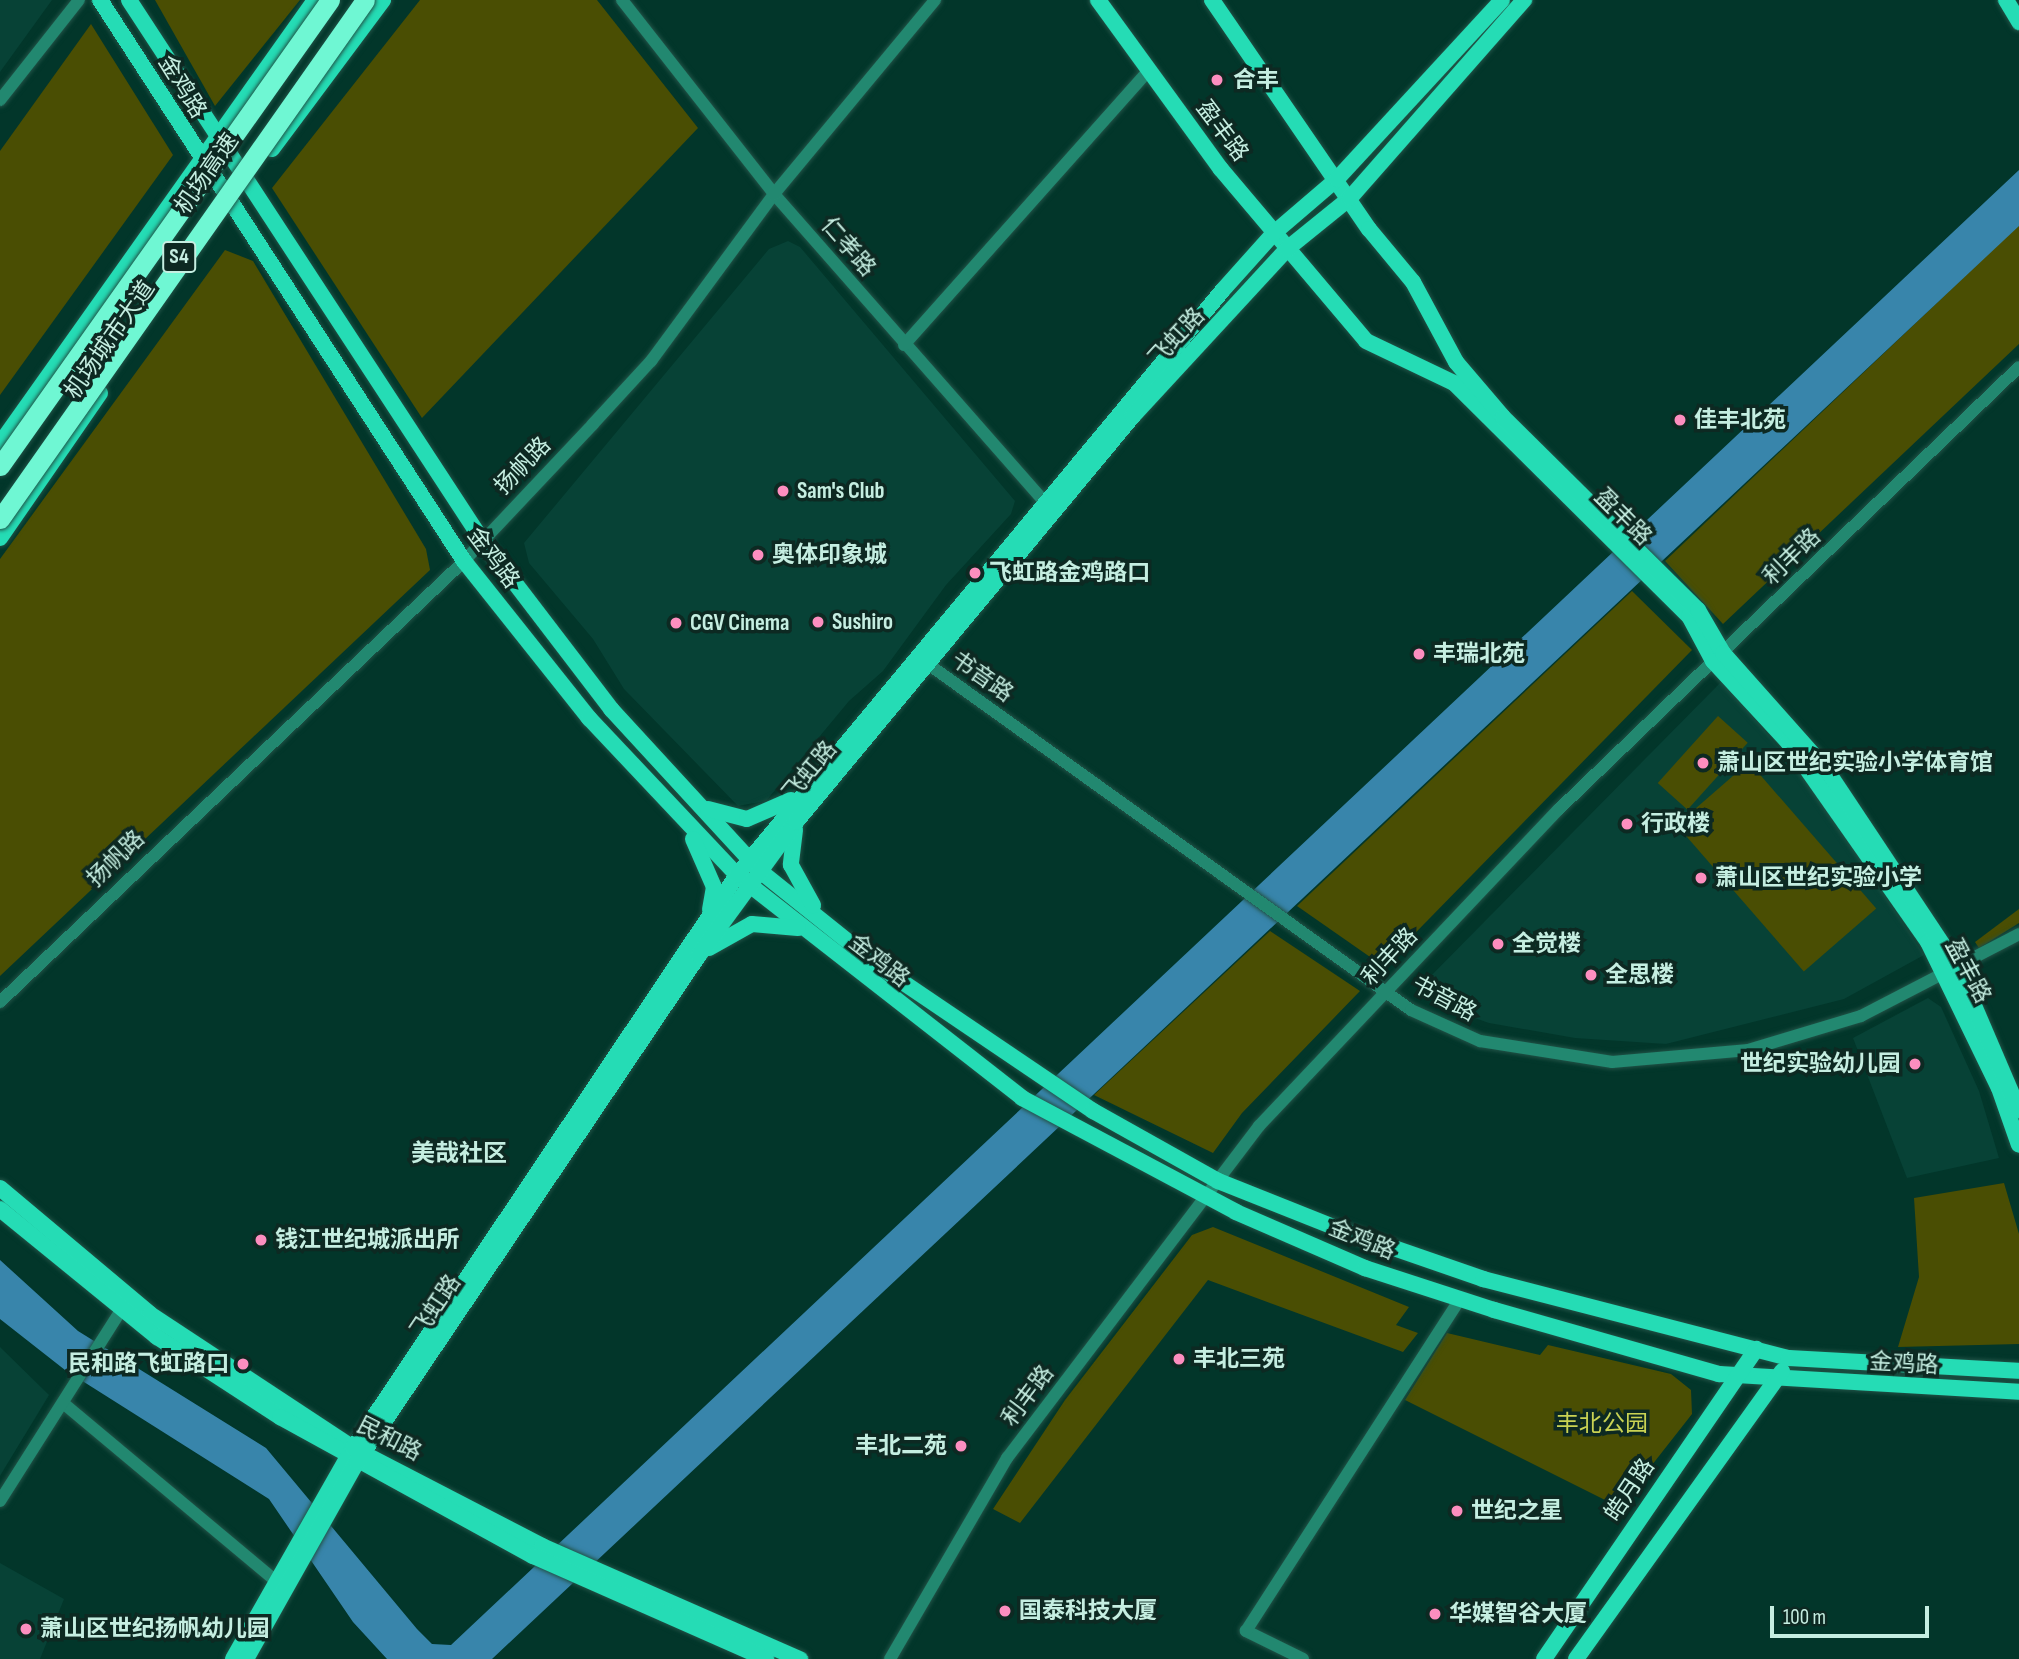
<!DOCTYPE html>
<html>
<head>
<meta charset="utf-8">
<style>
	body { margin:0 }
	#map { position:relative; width:2019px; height:1659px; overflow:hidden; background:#02362a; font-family:"Sofia Sans Condensed","Noto Sans SC",sans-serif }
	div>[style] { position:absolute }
	.built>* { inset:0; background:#074236 }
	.green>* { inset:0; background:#4a4e03; transform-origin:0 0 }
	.water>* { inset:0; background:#3885ab }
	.roads { filter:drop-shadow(0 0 2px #215347) drop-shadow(0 0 2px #215347) }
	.minor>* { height:12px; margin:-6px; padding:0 6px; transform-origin:6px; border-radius:6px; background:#228870 }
	.major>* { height:16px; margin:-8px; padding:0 8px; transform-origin:8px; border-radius:8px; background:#25dcb5 }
	.bridges { filter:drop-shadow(0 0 2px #215347) drop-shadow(0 0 2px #215347) }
	.highway-bridge>* { height:19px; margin:-9.5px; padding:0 9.5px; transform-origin:9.5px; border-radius:9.5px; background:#6ff7d3 }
	.dots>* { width:19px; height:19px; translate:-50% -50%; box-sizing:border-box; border:4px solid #0d2922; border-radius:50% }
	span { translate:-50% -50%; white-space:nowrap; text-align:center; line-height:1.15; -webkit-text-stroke:7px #0d2922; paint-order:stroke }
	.shield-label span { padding:2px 5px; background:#0d2922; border:2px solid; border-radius:5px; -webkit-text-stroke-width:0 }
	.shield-label { font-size:21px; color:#c5eee1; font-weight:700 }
	.poi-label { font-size:23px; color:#c5eee1; font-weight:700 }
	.left { translate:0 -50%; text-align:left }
	.right { translate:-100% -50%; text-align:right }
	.street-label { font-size:23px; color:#c5eee1 }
	.park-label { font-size:23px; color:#cad353 }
	.neighbourhood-label { font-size:24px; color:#c5eee1; font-weight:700 }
	.scale { position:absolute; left:1770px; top:1606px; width:159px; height:32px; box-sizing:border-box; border:4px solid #c5eee1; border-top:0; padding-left:9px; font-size:21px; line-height:24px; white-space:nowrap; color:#c5eee1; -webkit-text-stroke:5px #0d2922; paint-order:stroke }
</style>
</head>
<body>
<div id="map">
	<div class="built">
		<div style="clip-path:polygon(0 0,52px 0,0 72px)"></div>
		<div style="clip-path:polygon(788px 241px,800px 247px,1015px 501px,1011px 514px,946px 585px,883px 671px,849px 701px,766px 801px,738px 806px,624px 689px,593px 639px,529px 563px,524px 543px,769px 249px)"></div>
		<div style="clip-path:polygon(1723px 680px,1823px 802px,1924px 955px,1844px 999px,1666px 1044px,1575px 1038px,1489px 1023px,1435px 1004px,1420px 987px)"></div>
		<div style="clip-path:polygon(1928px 998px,1941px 1007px,1979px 1091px,1999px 1158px,1907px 1178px,1853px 1038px)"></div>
		<div style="clip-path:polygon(0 1347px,49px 1395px,0 1476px)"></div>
		<div style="clip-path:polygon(0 1563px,64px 1599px,40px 1659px,0 1659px)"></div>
	</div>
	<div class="green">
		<div style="clip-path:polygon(155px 0,300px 0,215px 106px)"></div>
		<div style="clip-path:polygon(420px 0,597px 0,698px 128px,422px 418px,272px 188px)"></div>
		<div style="clip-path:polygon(91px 24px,173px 155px,0 395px,0 151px)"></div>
		<div style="clip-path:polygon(2019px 225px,2019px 344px,1723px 624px,1665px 561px)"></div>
		<div style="clip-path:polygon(225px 250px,253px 261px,426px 549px,430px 570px,0 976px,0 559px)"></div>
		<div style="clip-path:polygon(1632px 591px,1692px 650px,1383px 966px,1297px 906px)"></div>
		<div style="left:1718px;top:716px;width:40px;height:90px;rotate:42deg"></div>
		<div style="left:1749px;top:762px;width:194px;height:96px;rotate:49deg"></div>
		<div style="clip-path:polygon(2019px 909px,2019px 923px,1979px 948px,1975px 942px)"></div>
		<div style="clip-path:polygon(1270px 931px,1360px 991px,1242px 1113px,1213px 1153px,1094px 1095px)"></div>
		<div style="clip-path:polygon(2004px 1183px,2019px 1234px,2019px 1344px,1898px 1347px,1919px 1277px,1914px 1198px)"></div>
		<div style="clip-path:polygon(1213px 1227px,1409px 1307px,1396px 1325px,1418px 1333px,1403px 1352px,1208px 1280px,1020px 1523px,993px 1509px,1065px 1400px,1192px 1235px)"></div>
		<div style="clip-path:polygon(1447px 1333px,1540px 1355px,1548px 1345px,1671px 1374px,1691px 1390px,1692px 1414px,1619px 1507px,1405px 1400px)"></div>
	</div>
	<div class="water">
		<div style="clip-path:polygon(2019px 170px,2019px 226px,492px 1659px,387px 1659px,353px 1622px,269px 1499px,65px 1370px,0 1319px,0 1260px,78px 1331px,266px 1448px,417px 1629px,432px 1644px,451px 1645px)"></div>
	</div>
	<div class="roads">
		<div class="minor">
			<div style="left:622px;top:0;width:246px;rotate:51.9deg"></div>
			<div style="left:774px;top:194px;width:418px;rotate:48.7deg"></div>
			<div style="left:0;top:100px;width:127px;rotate:-51.7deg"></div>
			<div style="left:904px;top:345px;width:368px;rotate:-48.3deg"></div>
			<div style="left:928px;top:664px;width:594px;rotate:35.62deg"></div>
			<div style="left:1411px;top:1010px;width:76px;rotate:24.2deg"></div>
			<div style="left:1480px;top:1041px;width:134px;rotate:9deg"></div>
			<div style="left:1612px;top:1062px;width:137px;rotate:-5deg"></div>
			<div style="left:1748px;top:1050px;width:118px;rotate:-16.7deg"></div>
			<div style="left:1861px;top:1016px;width:178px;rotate:-27.4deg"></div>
			<div style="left:0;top:1002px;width:640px;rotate:-43.54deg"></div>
			<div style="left:464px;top:561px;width:188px;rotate:-46.7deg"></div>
			<div style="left:593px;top:424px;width:86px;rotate:-47.4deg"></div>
			<div style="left:651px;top:361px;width:207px;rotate:-53.6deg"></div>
			<div style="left:774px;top:194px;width:252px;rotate:-50.3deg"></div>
			<div style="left:63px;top:1403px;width:276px;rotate:39.9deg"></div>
			<div style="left:0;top:1501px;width:227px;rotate:-57.6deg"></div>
			<div style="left:890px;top:1659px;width:233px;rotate:-59.8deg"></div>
			<div style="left:1007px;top:1458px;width:417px;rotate:-52.8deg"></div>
			<div style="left:1259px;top:1126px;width:435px;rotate:-46.6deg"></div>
			<div style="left:1558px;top:810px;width:639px;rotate:-43.86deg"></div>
			<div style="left:1303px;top:1659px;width:64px;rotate:-153.8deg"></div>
			<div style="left:1246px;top:1631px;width:395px;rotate:-57.2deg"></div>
		</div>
		<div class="major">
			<div style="left:100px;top:0;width:669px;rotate:57.02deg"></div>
			<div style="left:464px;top:561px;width:201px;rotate:51.5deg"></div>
			<div style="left:589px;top:718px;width:216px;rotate:46.7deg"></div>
			<div style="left:737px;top:875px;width:362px;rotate:38deg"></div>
			<div style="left:1022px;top:1098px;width:242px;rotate:28deg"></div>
			<div style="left:1236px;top:1212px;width:141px;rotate:23.5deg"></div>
			<div style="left:1365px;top:1268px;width:136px;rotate:18deg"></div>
			<div style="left:1494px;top:1310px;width:234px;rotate:15.9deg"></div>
			<div style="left:1719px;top:1374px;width:301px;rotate:3.4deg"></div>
			<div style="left:129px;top:0;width:645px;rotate:56.83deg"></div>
			<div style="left:482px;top:540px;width:213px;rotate:52.6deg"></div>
			<div style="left:611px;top:709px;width:220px;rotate:47.4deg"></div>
			<div style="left:760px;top:871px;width:149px;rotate:38.7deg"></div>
			<div style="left:876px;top:964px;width:262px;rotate:34.1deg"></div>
			<div style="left:1093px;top:1111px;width:143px;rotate:29.2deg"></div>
			<div style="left:1218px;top:1181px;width:127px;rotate:21.7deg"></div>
			<div style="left:1336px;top:1228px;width:156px;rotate:19.1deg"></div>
			<div style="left:1483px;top:1279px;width:315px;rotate:14.5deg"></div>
			<div style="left:1788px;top:1358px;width:231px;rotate:3.2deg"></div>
			<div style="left:1098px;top:0;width:208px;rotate:54deg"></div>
			<div style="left:1220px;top:168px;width:226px;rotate:49.8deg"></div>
			<div style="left:1366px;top:341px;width:98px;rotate:25.5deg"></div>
			<div style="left:1454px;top:383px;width:331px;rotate:44.8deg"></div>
			<div style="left:1689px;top:616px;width:51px;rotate:61.9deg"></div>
			<div style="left:1713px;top:661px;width:110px;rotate:47.2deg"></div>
			<div style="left:1788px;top:742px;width:244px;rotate:55deg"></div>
			<div style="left:1928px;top:942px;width:162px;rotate:64.1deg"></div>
			<div style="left:1999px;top:1088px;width:60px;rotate:70.7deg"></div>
			<div style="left:1212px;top:0;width:278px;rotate:55.6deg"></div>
			<div style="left:1369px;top:229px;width:69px;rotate:50.3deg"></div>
			<div style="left:1413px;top:282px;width:91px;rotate:61.7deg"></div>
			<div style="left:1456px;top:362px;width:72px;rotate:49.5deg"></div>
			<div style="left:1503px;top:417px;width:274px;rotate:44.7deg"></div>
			<div style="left:1698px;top:610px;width:50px;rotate:59.8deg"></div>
			<div style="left:1723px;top:653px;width:155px;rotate:48.4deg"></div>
			<div style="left:1826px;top:769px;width:239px;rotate:56.4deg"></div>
			<div style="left:1958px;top:968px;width:155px;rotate:66.8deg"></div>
			<div style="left:2006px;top:0;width:26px;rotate:59deg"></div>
			<div style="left:272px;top:149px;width:186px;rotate:-53.3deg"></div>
			<div style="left:0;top:444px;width:544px;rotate:-54.65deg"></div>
			<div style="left:0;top:538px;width:176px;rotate:-55.4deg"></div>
			<div style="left:708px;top:809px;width:40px;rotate:14.4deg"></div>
			<div style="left:747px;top:819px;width:48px;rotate:-23.4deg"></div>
			<div style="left:795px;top:830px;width:35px;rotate:97deg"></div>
			<div style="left:791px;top:865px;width:46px;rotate:61.2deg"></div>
			<div style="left:693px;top:839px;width:52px;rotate:66.4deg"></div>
			<div style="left:714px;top:887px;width:23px;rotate:100deg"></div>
			<div style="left:709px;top:948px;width:49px;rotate:-29.2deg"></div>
			<div style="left:752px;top:924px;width:46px;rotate:5deg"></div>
			<div style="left:0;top:1188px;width:196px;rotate:40deg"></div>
			<div style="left:150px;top:1314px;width:243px;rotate:33.4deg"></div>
			<div style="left:353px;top:1448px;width:213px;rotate:27.4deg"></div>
			<div style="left:542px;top:1546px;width:282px;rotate:23.7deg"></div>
			<div style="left:0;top:1209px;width:203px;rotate:39.2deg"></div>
			<div style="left:157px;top:1337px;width:147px;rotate:33deg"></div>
			<div style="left:280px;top:1417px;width:289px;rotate:28.8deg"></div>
			<div style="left:533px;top:1556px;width:255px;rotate:23.8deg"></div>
			<div style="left:233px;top:1659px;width:243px;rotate:-60.4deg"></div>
			<div style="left:353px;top:1448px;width:690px;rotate:-56.17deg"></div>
			<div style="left:737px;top:875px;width:759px;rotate:-50.29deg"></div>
			<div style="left:1222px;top:291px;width:78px;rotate:-48.1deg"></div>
			<div style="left:1274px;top:233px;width:83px;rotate:-40.6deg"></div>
			<div style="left:1337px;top:179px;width:243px;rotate:-47.3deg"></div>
			<div style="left:246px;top:1659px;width:226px;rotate:-60.6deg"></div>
			<div style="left:357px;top:1462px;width:612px;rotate:-56deg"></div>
			<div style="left:699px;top:955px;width:165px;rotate:-53.9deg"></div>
			<div style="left:796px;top:822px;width:528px;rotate:-50.31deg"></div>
			<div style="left:1133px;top:416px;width:227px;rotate:-47.3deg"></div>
			<div style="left:1287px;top:249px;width:81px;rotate:-39deg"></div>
			<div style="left:1350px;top:198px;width:264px;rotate:-48.7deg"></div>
			<div style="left:1544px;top:1659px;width:376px;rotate:-55.6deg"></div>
			<div style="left:1576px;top:1659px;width:354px;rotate:-54.4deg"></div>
		</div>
	</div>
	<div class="bridges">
		<div class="highway-bridge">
			<div style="left:0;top:466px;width:571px;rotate:-54.7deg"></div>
			<div style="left:0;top:519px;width:634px;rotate:-54.88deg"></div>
		</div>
	</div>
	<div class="dots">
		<div style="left:1217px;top:80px;background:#fd8ebf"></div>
		<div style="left:1680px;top:420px;background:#fd8ebf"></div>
		<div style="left:783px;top:491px;background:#fd8ebf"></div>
		<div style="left:758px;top:555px;background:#fd8ebf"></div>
		<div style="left:975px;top:573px;background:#fd8ebf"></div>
		<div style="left:818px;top:622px;background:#fd8ebf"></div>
		<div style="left:676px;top:623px;background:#fd8ebf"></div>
		<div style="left:1419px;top:654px;background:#fd8ebf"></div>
		<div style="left:1703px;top:763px;background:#fd8ebf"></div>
		<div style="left:1627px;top:824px;background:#fd8ebf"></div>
		<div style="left:1701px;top:878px;background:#fd8ebf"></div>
		<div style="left:1498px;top:944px;background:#fd8ebf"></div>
		<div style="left:1591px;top:975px;background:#fd8ebf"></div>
		<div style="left:1915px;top:1064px;background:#fd8ebf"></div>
		<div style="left:261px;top:1240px;background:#fd8ebf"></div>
		<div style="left:1179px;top:1359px;background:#fd8ebf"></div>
		<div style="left:243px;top:1364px;background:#fd8ebf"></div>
		<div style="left:961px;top:1446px;background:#fd8ebf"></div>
		<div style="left:1457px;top:1511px;background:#fd8ebf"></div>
		<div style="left:1005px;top:1611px;background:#fd8ebf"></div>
		<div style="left:1435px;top:1614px;background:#fd8ebf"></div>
		<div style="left:26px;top:1629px;background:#fd8ebf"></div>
	</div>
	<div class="shield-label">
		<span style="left:179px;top:257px">S4</span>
	</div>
	<div class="poi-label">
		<span class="left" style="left:1233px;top:80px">合丰</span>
		<span class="left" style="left:1694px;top:420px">佳丰北苑</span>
		<span class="left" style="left:797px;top:491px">Sam's Club</span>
		<span class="left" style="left:772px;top:555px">奥体印象城</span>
		<span class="left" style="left:989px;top:573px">飞虹路金鸡路口</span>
		<span class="left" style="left:832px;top:622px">Sushiro</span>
		<span class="left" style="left:690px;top:623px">CGV Cinema</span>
		<span class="left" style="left:1433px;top:654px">丰瑞北苑</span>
		<span class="left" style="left:1717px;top:763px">萧山区世纪实验小学体育馆</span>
		<span class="left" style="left:1641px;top:824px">行政楼</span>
		<span class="left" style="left:1715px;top:878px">萧山区世纪实验小学</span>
		<span class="left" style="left:1512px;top:944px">全觉楼</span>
		<span class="left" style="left:1605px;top:975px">全思楼</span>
		<span class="right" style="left:1901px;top:1064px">世纪实验幼儿园</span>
		<span class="left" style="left:275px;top:1240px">钱江世纪城派出所</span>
		<span class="left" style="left:1193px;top:1359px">丰北三苑</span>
		<span class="right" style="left:229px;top:1364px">民和路飞虹路口</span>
		<span class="right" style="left:947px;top:1446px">丰北二苑</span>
		<span class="left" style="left:1471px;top:1511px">世纪之星</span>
		<span class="left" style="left:1019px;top:1611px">国泰科技大厦</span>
		<span class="left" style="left:1449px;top:1614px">华媒智谷大厦</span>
		<span class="left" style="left:40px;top:1629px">萧山区世纪扬帆幼儿园</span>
	</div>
	<div class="street-label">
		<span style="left:182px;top:87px;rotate:58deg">金鸡路</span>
		<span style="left:1222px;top:131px;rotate:53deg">盈丰路</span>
		<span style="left:207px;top:174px;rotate:-55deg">机场高速</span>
		<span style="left:848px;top:247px;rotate:49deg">仁孝路</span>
		<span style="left:1177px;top:337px;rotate:-47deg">飞虹路</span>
		<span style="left:110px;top:340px;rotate:-55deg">机场城市大道</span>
		<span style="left:523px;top:466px;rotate:-46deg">扬帆路</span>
		<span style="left:1623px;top:517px;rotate:45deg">盈丰路</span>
		<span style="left:1792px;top:557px;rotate:-44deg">利丰路</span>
		<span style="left:493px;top:558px;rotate:53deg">金鸡路</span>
		<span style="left:982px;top:677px;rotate:35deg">书音路</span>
		<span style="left:810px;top:771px;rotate:-50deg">飞虹路</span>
		<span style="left:116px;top:859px;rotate:-44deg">扬帆路</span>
		<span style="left:1390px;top:957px;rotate:-47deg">利丰路</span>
		<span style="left:879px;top:961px;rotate:38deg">金鸡路</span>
		<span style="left:1968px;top:971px;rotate:62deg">盈丰路</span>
		<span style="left:1444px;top:999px;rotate:28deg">书音路</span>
		<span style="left:1362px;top:1240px;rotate:22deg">金鸡路</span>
		<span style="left:436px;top:1306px;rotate:-56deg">飞虹路</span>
		<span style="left:1904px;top:1364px;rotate:3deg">金鸡路</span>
		<span style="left:1028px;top:1396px;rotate:-53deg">利丰路</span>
		<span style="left:389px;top:1439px;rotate:27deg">民和路</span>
		<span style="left:1630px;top:1490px;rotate:-56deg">皓月路</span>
	</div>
	<div class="park-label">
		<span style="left:1602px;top:1424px">丰北公园</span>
	</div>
	<div class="neighbourhood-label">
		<span style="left:459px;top:1154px">美哉社区</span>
	</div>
	<div class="scale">100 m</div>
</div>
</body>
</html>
